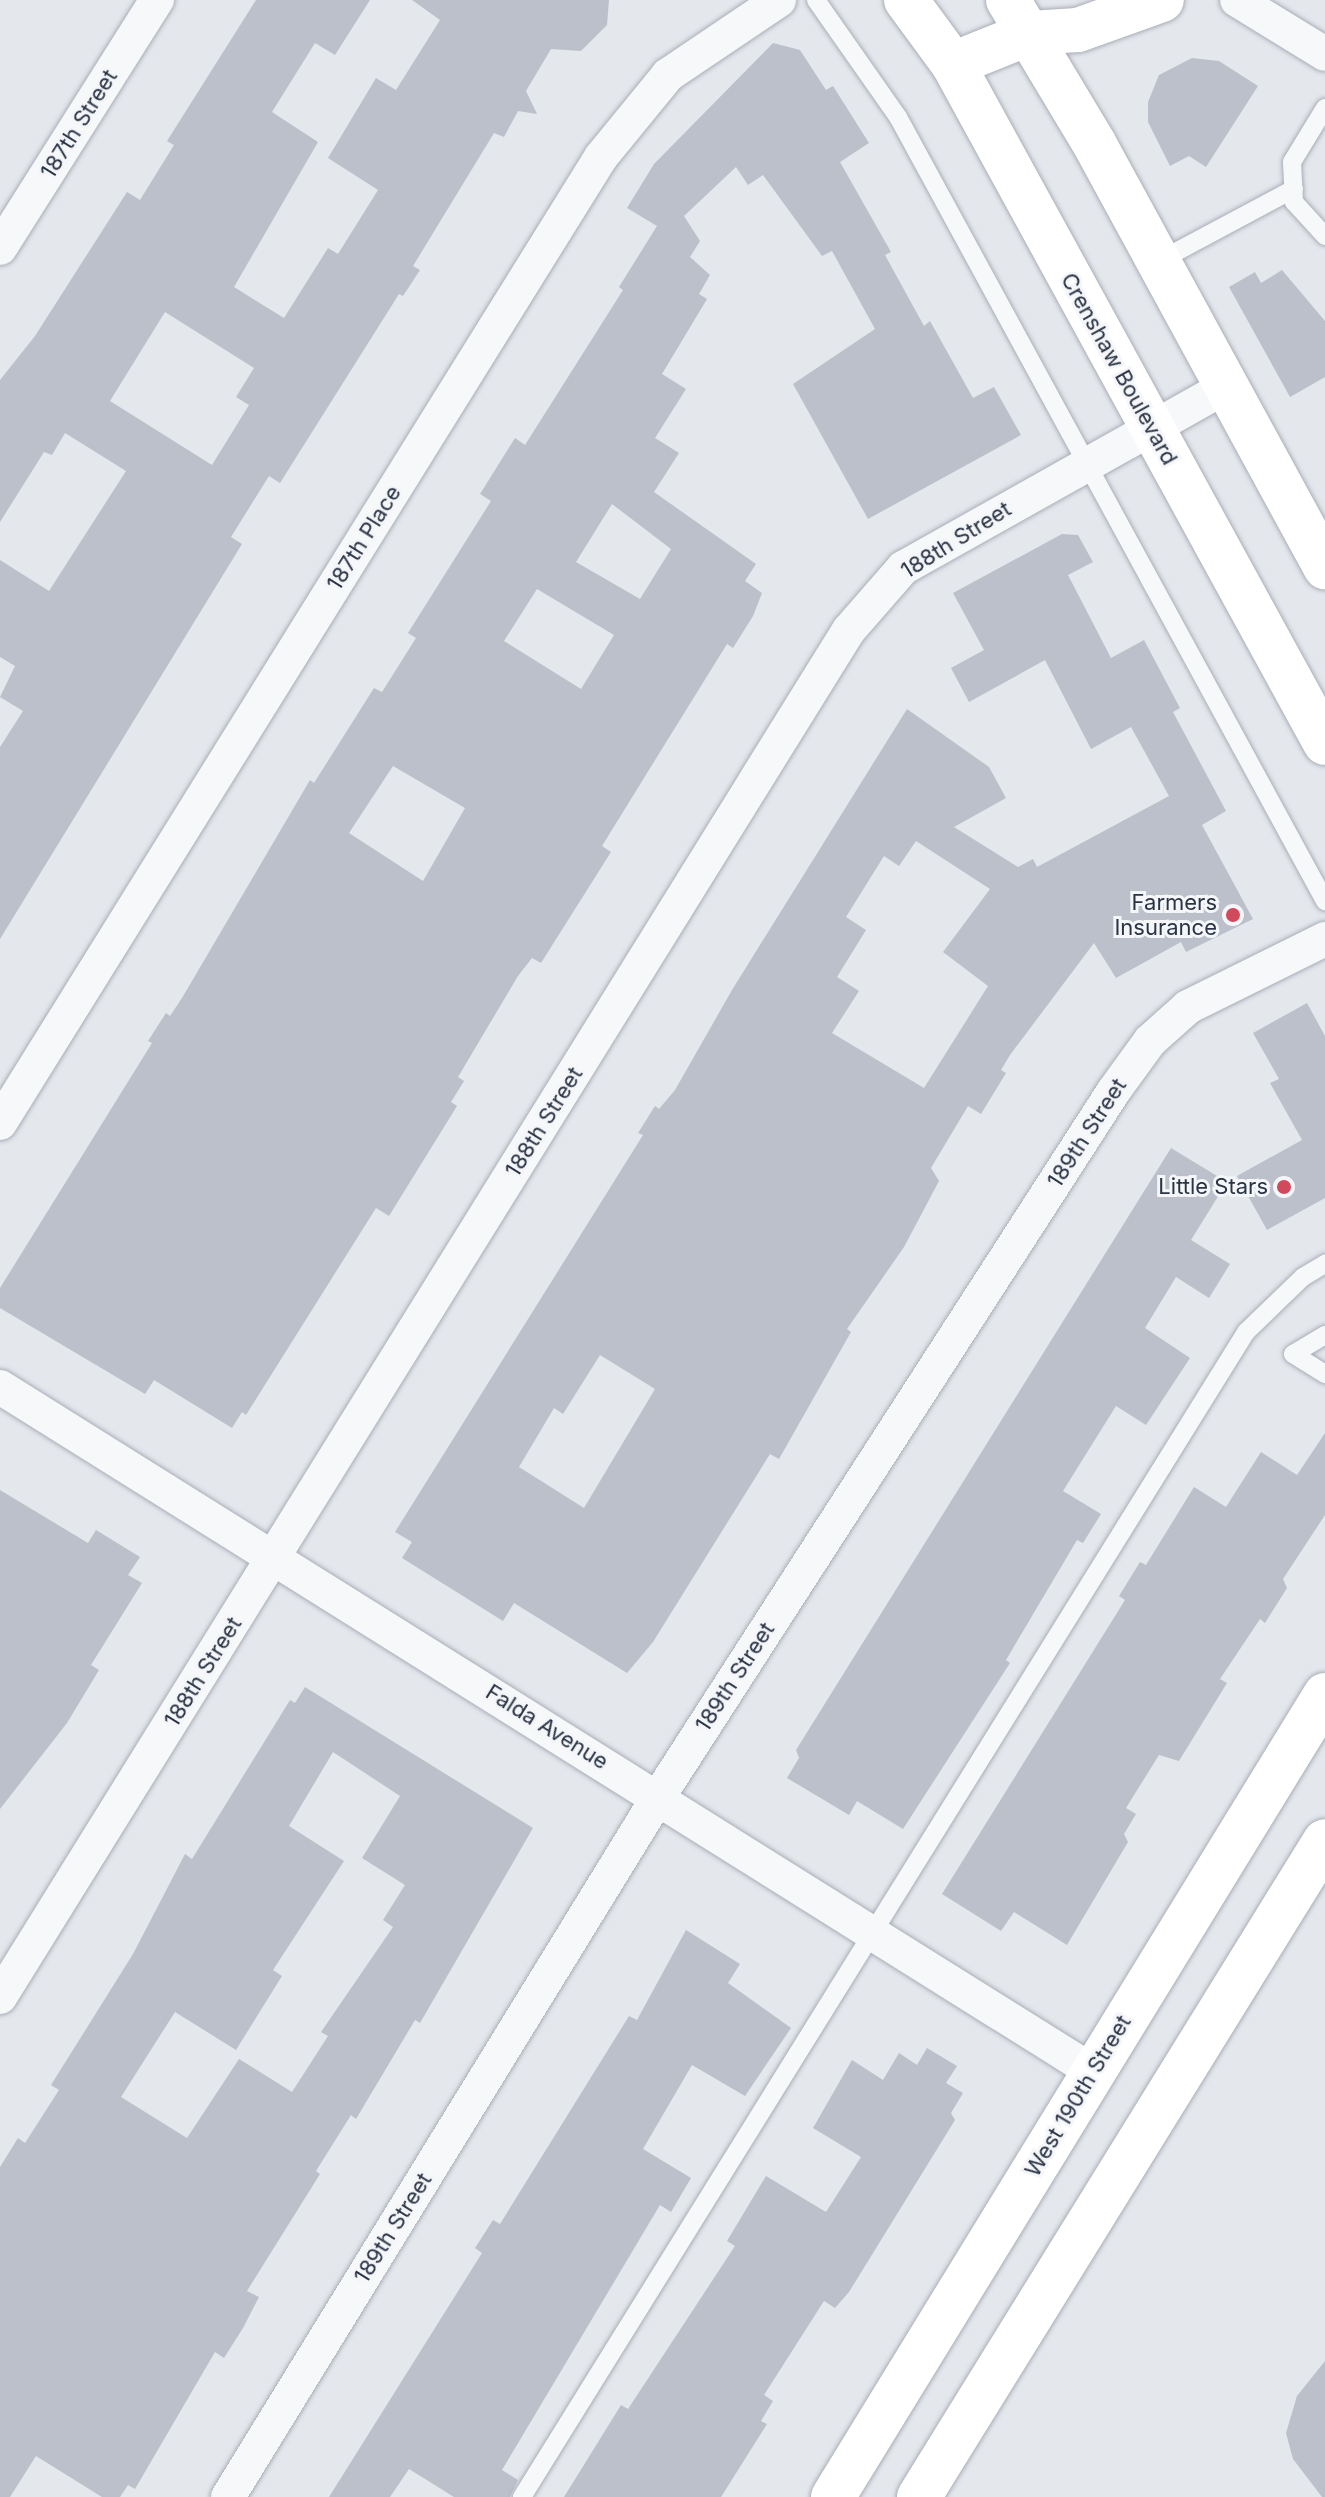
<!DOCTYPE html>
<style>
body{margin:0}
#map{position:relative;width:1325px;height:2497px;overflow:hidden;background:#e4e7ec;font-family:Inter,sans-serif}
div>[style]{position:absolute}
.building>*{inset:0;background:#bbc0ca}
.roads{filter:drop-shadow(0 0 2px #a9aeb7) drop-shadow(0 0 2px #a9aeb7)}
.lane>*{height:18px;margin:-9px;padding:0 9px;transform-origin:9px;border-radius:9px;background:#f7f8fa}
.street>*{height:34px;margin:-17px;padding:0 17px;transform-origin:17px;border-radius:17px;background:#f7f8fa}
.primary>*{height:44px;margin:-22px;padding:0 22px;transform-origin:22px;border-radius:22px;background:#fff}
.dots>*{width:22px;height:22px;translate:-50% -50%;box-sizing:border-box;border:4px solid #f4f6f9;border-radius:50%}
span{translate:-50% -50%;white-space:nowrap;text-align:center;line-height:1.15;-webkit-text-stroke:6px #f4f6f9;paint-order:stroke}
.street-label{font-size:22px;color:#2b3445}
.poi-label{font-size:22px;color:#2b3445}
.right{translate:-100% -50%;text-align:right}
</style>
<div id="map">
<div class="building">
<i style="clip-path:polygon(evenodd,256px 0,370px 0,335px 55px,315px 43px,272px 112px,318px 142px,234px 287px,284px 318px,328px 248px,338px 254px,378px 190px,328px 158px,376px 78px,396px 90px,440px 20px,412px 0,609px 0,607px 25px,581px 51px,551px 49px,526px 91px,537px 114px,518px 111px,504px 137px,494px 133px,413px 266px,420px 270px,403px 296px,399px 294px,280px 483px,269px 476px,231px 537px,242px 544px,0 939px,0 747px,23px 711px,0 697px,15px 666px,0 657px,0 560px,49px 591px,126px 471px,65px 433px,52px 455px,44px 452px,0 522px,0 380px,35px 336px,127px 192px,140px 200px,174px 145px,167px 141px,256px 0,165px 312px,254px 368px,236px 397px,249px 405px,212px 465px,110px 401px,165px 312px)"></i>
<i style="clip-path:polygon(evenodd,773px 43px,800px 50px,826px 90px,833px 86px,869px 143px,840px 162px,891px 252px,885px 255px,924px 326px,930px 321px,973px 398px,994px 387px,1021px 435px,868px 519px,793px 384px,875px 329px,832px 251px,822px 256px,763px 175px,748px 185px,736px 167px,684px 216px,700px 241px,690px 257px,710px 275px,699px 294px,707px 299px,662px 374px,686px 389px,655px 438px,679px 453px,654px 492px,756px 564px,745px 581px,762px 593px,753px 616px,733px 648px,727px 644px,652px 765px,602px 846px,611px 852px,541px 963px,532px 958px,518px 976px,458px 1077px,464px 1081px,451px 1102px,457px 1106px,389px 1216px,376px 1208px,246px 1415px,242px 1412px,232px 1428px,154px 1380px,145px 1394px,0 1308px,0 1288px,152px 1043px,148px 1041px,166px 1013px,170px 1016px,182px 998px,310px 780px,314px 783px,374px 688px,382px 692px,416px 638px,408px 633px,491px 501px,480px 494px,515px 438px,525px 445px,623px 290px,619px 287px,657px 226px,627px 208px,654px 164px,773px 43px,612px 504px,671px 549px,640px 599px,576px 562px,612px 504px,773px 43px,537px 589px,614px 635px,581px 689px,504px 641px,537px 589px,773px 43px,393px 766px,465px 808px,423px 881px,349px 833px,393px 766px)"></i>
<i style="clip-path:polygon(1192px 58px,1219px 61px,1258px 86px,1206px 167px,1189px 156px,1170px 166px,1148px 122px,1148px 102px,1159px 75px)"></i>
<i style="clip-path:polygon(1282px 270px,1325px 321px,1325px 377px,1290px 397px,1229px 287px,1255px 272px,1261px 283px)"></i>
<i style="clip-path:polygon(evenodd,1062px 534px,1078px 535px,1093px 562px,1068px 575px,1111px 658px,1144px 640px,1180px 708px,1173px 712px,1226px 811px,1202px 825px,1253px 919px,1186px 952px,1181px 942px,1116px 978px,1094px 943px,1010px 1055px,1001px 1070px,1006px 1073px,981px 1114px,968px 1106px,931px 1168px,939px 1181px,904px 1247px,847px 1329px,851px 1332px,779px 1459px,770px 1454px,653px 1642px,627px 1673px,514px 1603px,503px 1621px,402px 1558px,412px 1542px,395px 1532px,643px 1135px,638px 1133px,655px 1106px,659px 1109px,675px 1090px,732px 990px,907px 709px,989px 767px,1006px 798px,954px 827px,1018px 867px,1033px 859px,1037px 867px,1169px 796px,1131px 727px,1091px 749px,1045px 660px,969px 702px,951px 668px,984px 650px,953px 593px,1062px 534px,916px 841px,990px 889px,943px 952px,988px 986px,924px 1088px,832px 1033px,859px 991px,837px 977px,866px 930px,846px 917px,884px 856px,899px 866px,916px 841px,1062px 534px,600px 1355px,655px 1389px,584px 1508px,519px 1467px,554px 1408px,563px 1414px,600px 1355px)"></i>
<i style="clip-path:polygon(1307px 1003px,1325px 1036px,1325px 1198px,1267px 1230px,1237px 1176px,1302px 1140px,1270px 1083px,1279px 1079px,1253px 1033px)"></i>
<i style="clip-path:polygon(1171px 1148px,1227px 1182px,1191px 1240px,1230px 1264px,1209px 1298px,1176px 1277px,1145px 1328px,1190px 1358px,1146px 1425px,1116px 1406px,1063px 1491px,1101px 1514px,1083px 1543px,1077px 1540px,1006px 1660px,1010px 1663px,903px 1829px,857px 1801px,849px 1815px,787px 1778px,799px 1758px,796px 1750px)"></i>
<i style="clip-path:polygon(1325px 1433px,1325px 1515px,1283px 1579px,1287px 1588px,1265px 1623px,1260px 1619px,1220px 1679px,1227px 1683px,1179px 1761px,1159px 1755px,1126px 1808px,1136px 1814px,1124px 1834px,1128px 1842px,1067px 1945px,1014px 1912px,1001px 1931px,942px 1894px,1125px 1600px,1119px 1596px,1140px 1562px,1146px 1565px,1194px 1487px,1226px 1507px,1261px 1452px,1297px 1475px)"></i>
<i style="clip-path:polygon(0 1490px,88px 1543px,96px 1530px,140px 1557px,128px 1575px,142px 1583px,91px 1665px,99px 1670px,67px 1723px,0 1809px)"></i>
<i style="clip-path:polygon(evenodd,305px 1687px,533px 1828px,420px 2023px,415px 2020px,356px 2119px,351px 2115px,316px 2171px,320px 2174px,247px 2291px,259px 2297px,243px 2328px,224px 2358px,215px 2352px,135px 2489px,128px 2485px,120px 2497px,102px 2497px,36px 2456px,10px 2497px,0 2497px,0 2167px,18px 2138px,25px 2143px,59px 2090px,51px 2085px,133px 1954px,185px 1854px,192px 1859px,290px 1700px,295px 1703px,305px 1687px,333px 1752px,400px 1796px,362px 1858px,405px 1885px,383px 1920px,393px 1927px,321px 2032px,328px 2036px,292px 2092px,239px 2059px,187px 2138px,121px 2097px,175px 2012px,236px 2050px,282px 1976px,273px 1970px,344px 1861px,289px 1826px,333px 1752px)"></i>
<i style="clip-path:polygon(686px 1930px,740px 1964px,728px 1983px,791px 2028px,745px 2096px,692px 2065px,643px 2149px,691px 2178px,671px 2212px,660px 2205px,502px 2470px,518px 2480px,510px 2497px,454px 2497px,409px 2469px,390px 2497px,329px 2497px,482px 2253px,475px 2248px,493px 2220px,500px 2224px,629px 2016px,637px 2020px)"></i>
<i style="clip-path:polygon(927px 2048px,957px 2066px,946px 2083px,963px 2093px,951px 2113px,955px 2120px,849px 2292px,835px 2308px,824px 2301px,764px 2395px,773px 2401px,761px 2421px,767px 2424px,721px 2497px,564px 2497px,621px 2405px,628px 2409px,735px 2246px,727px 2241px,766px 2176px,826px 2212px,861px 2157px,813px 2128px,852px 2060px,883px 2080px,899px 2053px,917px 2065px)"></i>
<i style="clip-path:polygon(1325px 2361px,1325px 2497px,1322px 2497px,1293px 2459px,1286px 2433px,1297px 2396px)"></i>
</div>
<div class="roads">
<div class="lane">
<i style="left:816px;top:0;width:143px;rotate:55deg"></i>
<i style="left:898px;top:117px;width:893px;rotate:61.43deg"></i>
<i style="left:1325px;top:108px;width:63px;rotate:121.4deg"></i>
<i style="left:1292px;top:162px;width:40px;rotate:87.1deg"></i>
<i style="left:1294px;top:202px;width:46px;rotate:47.6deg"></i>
<i style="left:1159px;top:261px;width:153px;rotate:-28.1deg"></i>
<i style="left:1325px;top:1335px;width:37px;rotate:149deg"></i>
<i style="left:1293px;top:1354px;width:38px;rotate:32deg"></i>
<i style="left:522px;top:2497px;width:1372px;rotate:-58.14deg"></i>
<i style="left:1246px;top:1332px;width:79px;rotate:-44deg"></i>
<i style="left:1303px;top:1277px;width:26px;rotate:-31deg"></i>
</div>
<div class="street">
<i style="left:1237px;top:0;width:103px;rotate:31.5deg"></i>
<i style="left:0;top:248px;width:294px;rotate:-57.7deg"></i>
<i style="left:0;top:1123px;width:1138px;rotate:-58.11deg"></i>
<i style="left:601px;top:157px;width:106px;rotate:-50.7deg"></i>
<i style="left:668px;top:75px;width:134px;rotate:-34deg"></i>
<i style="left:0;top:1387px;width:1289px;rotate:32.06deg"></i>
<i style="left:0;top:1997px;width:1609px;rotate:-58.16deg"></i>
<i style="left:849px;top:630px;width:82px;rotate:-48.9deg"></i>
<i style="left:903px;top:568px;width:370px;rotate:-29.3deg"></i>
<i style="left:228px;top:2497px;width:823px;rotate:-58.42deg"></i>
<i style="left:659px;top:1796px;width:838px;rotate:-57.18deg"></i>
<i style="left:1113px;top:1092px;width:63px;rotate:-54deg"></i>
<i style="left:1150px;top:1041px;width:51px;rotate:-41.8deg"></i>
<i style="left:1188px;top:1007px;width:153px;rotate:-26.4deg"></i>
</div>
<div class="primary">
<i style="left:906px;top:0;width:79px;rotate:53.7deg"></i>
<i style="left:953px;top:64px;width:774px;rotate:61.28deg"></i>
<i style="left:1008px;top:0;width:169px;rotate:59deg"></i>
<i style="left:1095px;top:145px;width:481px;rotate:61.4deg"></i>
<i style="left:953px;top:64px;width:83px;rotate:-21.9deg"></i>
<i style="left:1030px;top:33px;width:48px;rotate:-3.6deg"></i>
<i style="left:1078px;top:30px;width:89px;rotate:-19.7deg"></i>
<i style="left:833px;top:2497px;width:941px;rotate:-58.47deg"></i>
<i style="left:919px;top:2497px;width:771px;rotate:-58.25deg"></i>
</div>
</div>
<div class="dots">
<i style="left:1233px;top:915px;background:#d1495b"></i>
<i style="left:1284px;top:1187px;background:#d1495b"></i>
</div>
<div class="street-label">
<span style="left:79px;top:124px;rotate:-58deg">187th Street</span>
<span style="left:1119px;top:369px;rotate:61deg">Crenshaw Boulevard</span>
<span style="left:364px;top:538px;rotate:-58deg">187th Place</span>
<span style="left:956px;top:540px;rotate:-32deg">188th Street</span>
<span style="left:544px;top:1122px;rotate:-58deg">188th Street</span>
<span style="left:1087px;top:1133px;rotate:-57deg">189th Street</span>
<span style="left:203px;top:1672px;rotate:-58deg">188th Street</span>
<span style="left:735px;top:1677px;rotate:-57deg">189th Street</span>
<span style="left:547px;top:1727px;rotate:32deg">Falda Avenue</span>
<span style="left:1078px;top:2096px;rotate:-59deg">West 190th Street</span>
<span style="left:393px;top:2228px;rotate:-58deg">189th Street</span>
</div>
<div class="poi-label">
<span class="right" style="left:1217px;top:915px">Farmers<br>Insurance</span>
<span class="right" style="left:1268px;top:1187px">Little Stars</span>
</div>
</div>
